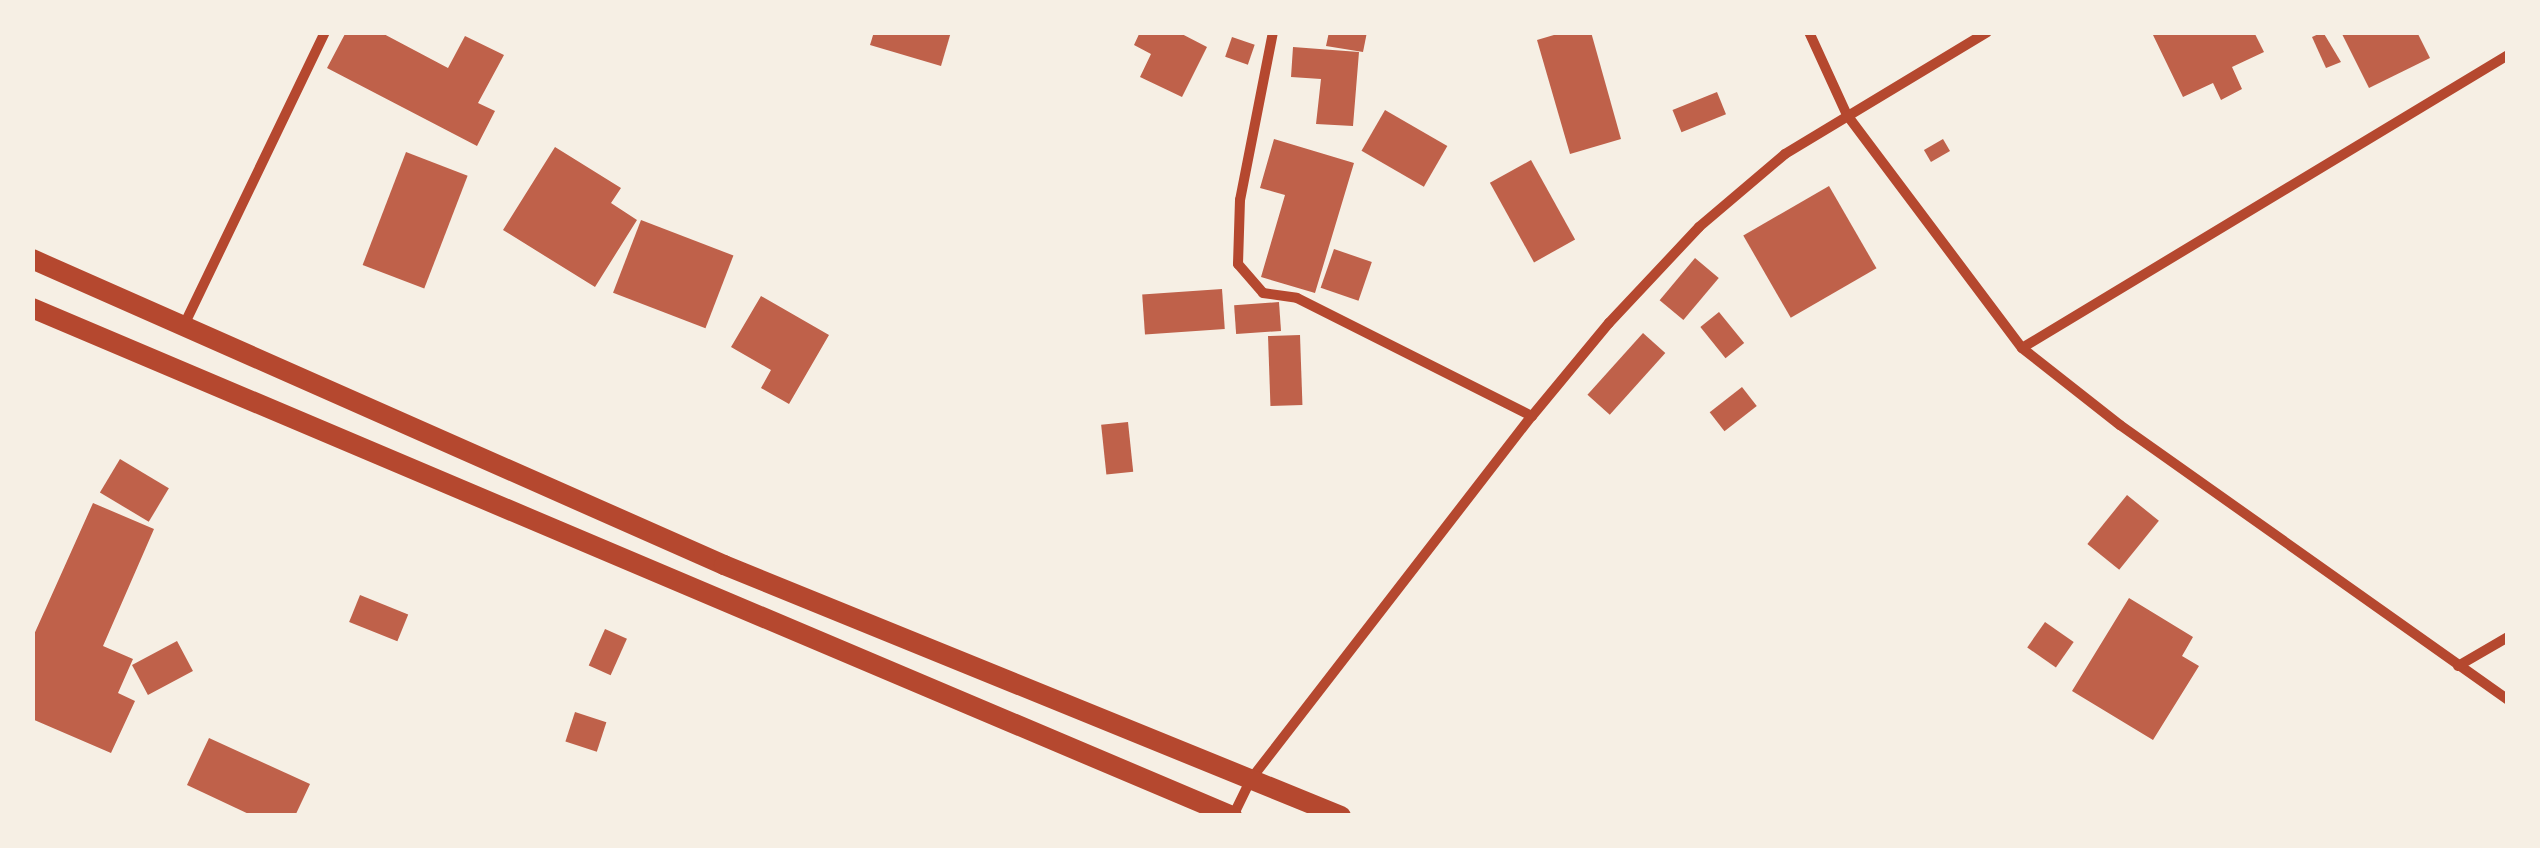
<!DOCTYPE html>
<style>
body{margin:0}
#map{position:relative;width:2540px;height:848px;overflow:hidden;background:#f6efe4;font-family:Helvetica,sans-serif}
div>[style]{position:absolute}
.building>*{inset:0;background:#bf614a;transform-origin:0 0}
.minor>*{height:10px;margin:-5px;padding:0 5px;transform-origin:5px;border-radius:5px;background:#b5482f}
.secondary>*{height:20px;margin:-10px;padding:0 10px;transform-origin:10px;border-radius:10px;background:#b5482f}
span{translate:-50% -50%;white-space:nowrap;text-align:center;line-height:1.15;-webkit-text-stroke:8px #f6efe4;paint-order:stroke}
.frame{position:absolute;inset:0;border:35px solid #f6efe4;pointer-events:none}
</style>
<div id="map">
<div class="building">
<i style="clip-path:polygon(346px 32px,380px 32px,448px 68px,465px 36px,504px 55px,478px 103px,495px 111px,477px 146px,327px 68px)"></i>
<i style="clip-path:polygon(874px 32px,951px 32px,941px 66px,870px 45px)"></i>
<i style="clip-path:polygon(1140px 32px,1178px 32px,1207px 47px,1182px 97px,1140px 77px,1151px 54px,1134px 45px)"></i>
<i style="clip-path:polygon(1329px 32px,1367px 32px,1363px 52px,1326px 46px)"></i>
<i style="clip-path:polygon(1564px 32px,1591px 32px,1621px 139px,1570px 154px,1537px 40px)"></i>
<i style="clip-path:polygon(2159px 32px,2254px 32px,2264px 52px,2232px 67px,2242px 89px,2221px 100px,2213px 83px,2183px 97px,2153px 35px)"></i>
<i style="clip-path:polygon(2323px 32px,2341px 62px,2326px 68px,2312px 37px)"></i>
<i style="clip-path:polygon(2341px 32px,2417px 32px,2430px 58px,2369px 88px)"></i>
<i style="left:1232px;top:37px;width:24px;height:21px;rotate:19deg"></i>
<i style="clip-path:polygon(1293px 47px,1359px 52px,1353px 126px,1316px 124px,1321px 79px,1291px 77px)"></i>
<i style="left:1717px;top:92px;width:24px;height:48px;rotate:68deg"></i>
<i style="left:1385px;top:110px;width:72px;height:47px;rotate:30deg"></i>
<i style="clip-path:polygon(1274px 139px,1354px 163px,1315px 293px,1261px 277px,1285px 195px,1260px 188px)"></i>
<i style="left:1943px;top:139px;width:14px;height:22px;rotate:60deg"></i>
<i style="clip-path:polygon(555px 147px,621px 188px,611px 203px,637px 220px,595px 287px,503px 230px)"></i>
<i style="left:406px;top:152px;width:66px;height:121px;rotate:21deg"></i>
<i style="left:1531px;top:160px;width:91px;height:47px;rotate:61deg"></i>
<i style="left:1829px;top:186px;width:95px;height:99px;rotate:60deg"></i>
<i style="left:641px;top:220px;width:99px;height:78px;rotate:21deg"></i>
<i style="left:1334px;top:249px;width:40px;height:41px;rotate:19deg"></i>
<i style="left:1695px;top:258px;width:31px;height:55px;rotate:40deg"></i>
<i style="left:1222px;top:289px;width:40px;height:80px;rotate:86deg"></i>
<i style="clip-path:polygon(761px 296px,829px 335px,789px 404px,761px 388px,771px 370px,731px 347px)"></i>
<i style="left:1279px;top:302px;width:29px;height:45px;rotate:86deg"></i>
<i style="left:1719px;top:312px;width:40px;height:24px;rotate:51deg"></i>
<i style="left:1643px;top:333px;width:30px;height:83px;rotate:42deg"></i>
<i style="left:1300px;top:335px;width:70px;height:32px;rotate:88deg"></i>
<i style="left:1742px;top:387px;width:24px;height:41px;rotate:52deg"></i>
<i style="left:1128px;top:422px;width:50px;height:27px;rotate:84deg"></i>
<i style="left:120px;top:459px;width:57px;height:39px;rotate:31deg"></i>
<i style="left:2127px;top:495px;width:41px;height:63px;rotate:39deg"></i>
<i style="clip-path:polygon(93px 503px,154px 529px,103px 646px,133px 659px,118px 693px,135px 701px,111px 753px,32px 719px,32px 639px)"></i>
<i style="left:360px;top:595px;width:52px;height:29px;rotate:22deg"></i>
<i style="clip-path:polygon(2129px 598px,2193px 637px,2182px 656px,2199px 666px,2153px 740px,2072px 691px)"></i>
<i style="left:2045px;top:622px;width:35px;height:31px;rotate:35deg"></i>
<i style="left:605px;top:629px;width:24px;height:40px;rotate:24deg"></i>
<i style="left:177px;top:641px;width:34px;height:51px;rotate:62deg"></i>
<i style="left:575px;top:712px;width:33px;height:31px;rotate:18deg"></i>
<i style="clip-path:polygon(209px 738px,310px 784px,295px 816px,253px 816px,187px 785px)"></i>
</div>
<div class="minor">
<i style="left:1273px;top:32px;width:171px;rotate:101.1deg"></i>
<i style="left:1240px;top:200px;width:64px;rotate:91.8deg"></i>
<i style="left:1238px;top:264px;width:38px;rotate:49deg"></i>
<i style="left:1263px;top:293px;width:34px;rotate:8deg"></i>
<i style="left:1297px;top:298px;width:263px;rotate:26.7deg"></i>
<i style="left:1809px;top:32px;width:91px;rotate:65.4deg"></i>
<i style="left:1847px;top:115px;width:291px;rotate:53.1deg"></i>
<i style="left:2022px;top:348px;width:125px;rotate:38.2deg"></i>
<i style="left:2120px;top:425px;width:476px;rotate:35.3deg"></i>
<i style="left:185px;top:323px;width:323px;rotate:-64.3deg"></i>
<i style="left:2022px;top:348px;width:567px;rotate:-31.08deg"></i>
<i style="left:2458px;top:666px;width:58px;rotate:-30.1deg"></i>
<i style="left:1233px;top:816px;width:41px;rotate:-64.1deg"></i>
<i style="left:1251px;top:779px;width:459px;rotate:-52.3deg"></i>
<i style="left:1532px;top:416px;width:121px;rotate:-50.4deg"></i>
<i style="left:1609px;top:323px;width:132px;rotate:-46.8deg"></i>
<i style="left:1699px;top:227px;width:113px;rotate:-40.3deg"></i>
<i style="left:1785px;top:154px;width:236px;rotate:-31.1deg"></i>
</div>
<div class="secondary">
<i style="left:32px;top:259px;width:757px;rotate:23.85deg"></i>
<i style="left:724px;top:565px;width:666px;rotate:22.14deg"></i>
<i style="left:32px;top:308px;width:1303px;rotate:22.94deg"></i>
</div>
<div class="frame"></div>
</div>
